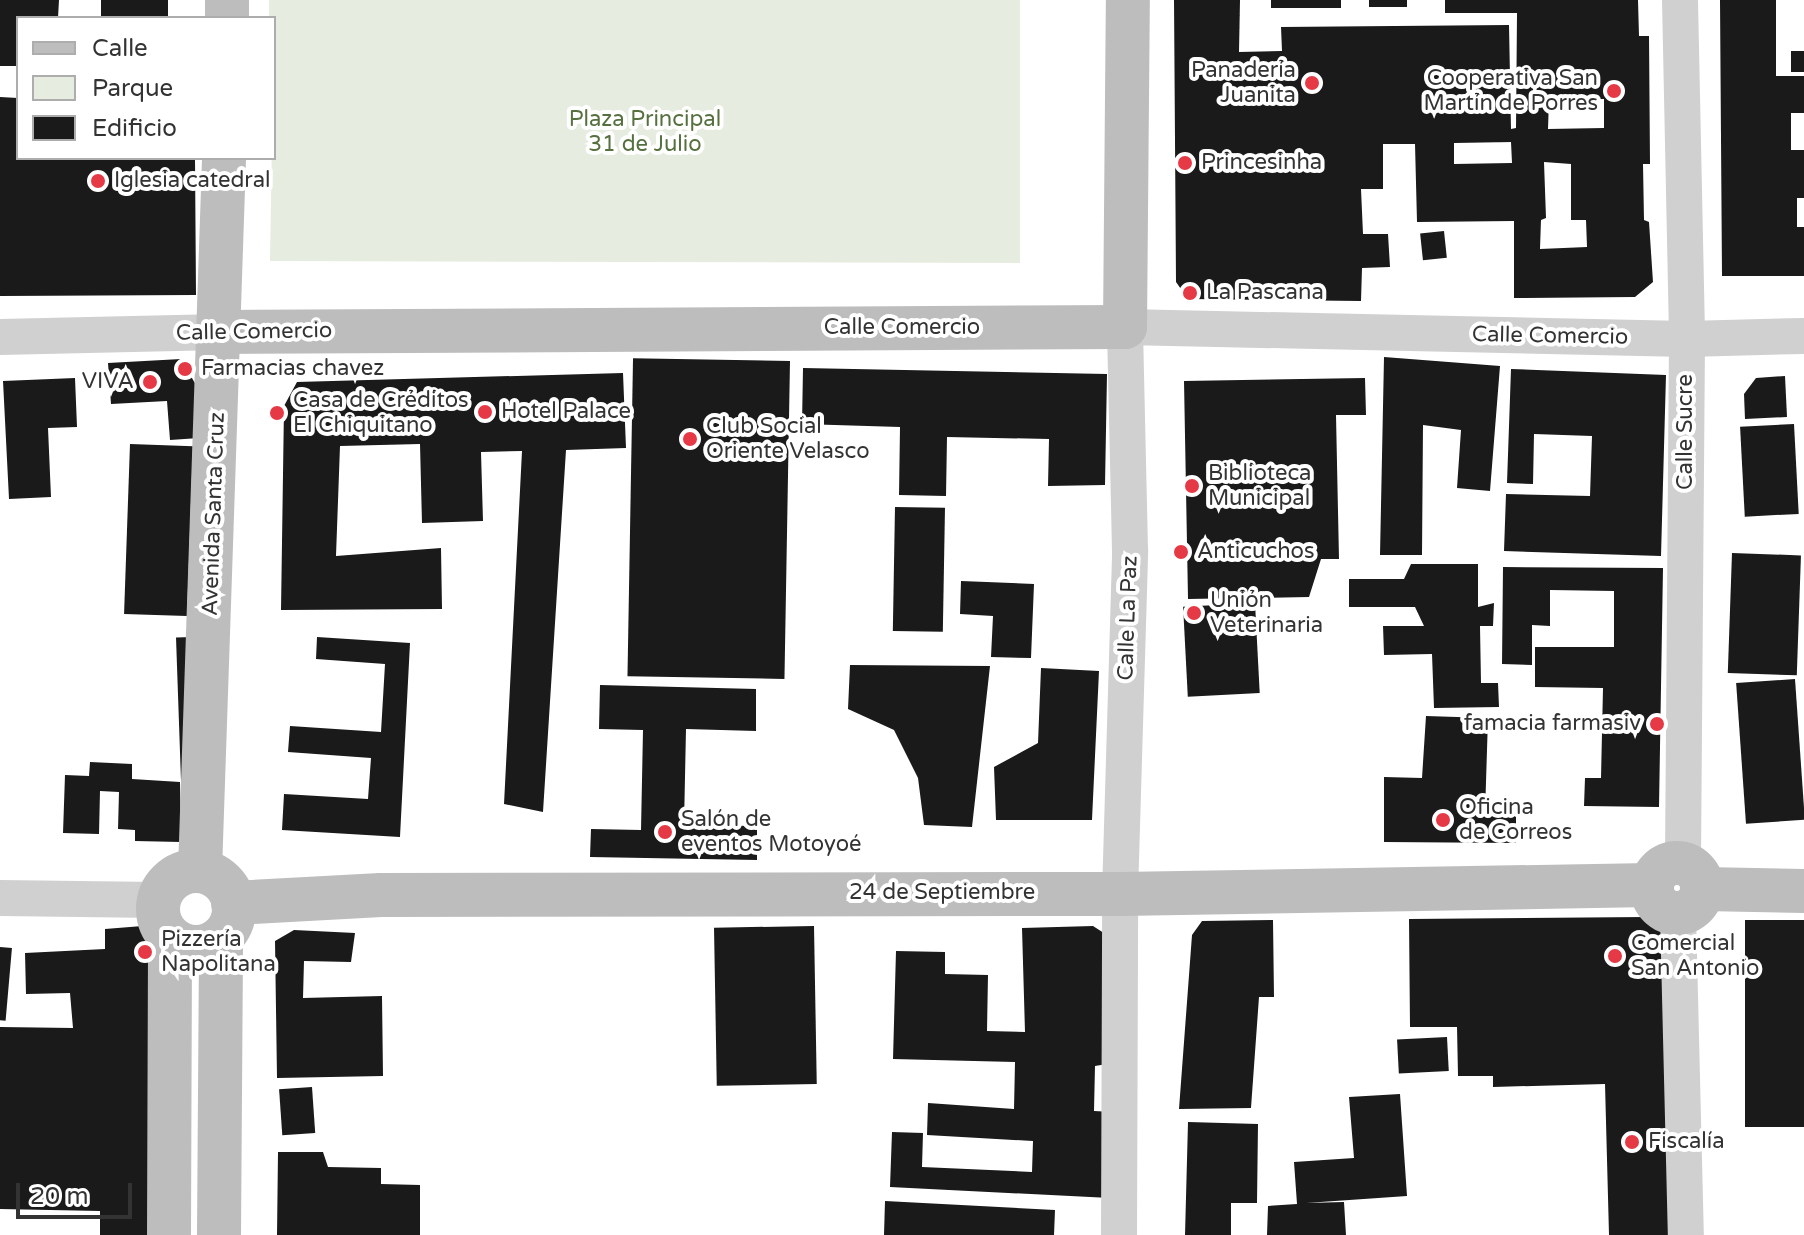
<!DOCTYPE html>
<meta charset="utf-8">
<style>
body{margin:0}
#map{position:relative;width:1804px;height:1235px;overflow:hidden;background:#fff;font-family:"Varela Round",sans-serif}
div>[style]{position:absolute}
.green>*{inset:0;background:#e6ecdf}
.building>*{inset:0;background:#1a1a1a;transform-origin:0 0}
.street>*{height:36px;margin:-18px;padding:0 18px;transform-origin:18px;border-radius:18px;background:#d0d0d0}
.secondary>*{height:44px;margin:-22px;padding:0 22px;transform-origin:22px;border-radius:22px;background:#bdbdbd}
.secondary>.ring{margin:-22px;padding:0;box-sizing:content-box;background:none;border:44px solid #bdbdbd;border-radius:50%}
.dots>*{width:22px;height:22px;translate:-50% -50%;box-sizing:border-box;border:4px solid #fff;border-radius:50%}
span{translate:-50% -50%;white-space:nowrap;text-align:center;line-height:1.15;-webkit-text-stroke:8px #fff;paint-order:stroke}
.poi-label{font-size:22px;color:#333}
.right{translate:-100% -50%;text-align:right}
.left{translate:0 -50%;text-align:left}
.park-label{font-size:22px;color:#56703f}
.street-label{font-size:22px;color:#333}
.legend{position:absolute;left:16px;top:16px;width:260px;height:144px;box-sizing:border-box;background:#fff;border:2px solid #adadad;margin:0;padding:10px 14px;list-style:none;font-size:24px;color:#333}
.legend li{display:flex;align-items:center;gap:16px;height:40px}
.legend b{width:40px;border:2px solid #adadad}
.scale{position:absolute;left:16px;top:1183px;width:116px;height:36px;box-sizing:border-box;border:4px solid #333;border-top:0;padding-left:10px;font-size:24px;line-height:28px;white-space:nowrap;color:#333;-webkit-text-stroke:6px #fff;paint-order:stroke}
</style>
<div id="map">
<div class="green">
<i style="clip-path:polygon(269px 0,1020px 0,1020px 263px,270px 261px,274px 18px,269px 18px)"></i>
</div>
<div class="building">
<i style="clip-path:polygon(0 0,59px 0,58px 18px,18px 18px,18px 66px,0 66px)"></i>
<i style="left:101px;top:0;width:67px;height:18px"></i>
<i style="clip-path:polygon(evenodd,1174px 0,1240px 0,1239px 52px,1282px 51px,1281px 27px,1509px 25px,1511px 129px,1516px 128px,1517px 13px,1445px 13px,1445px 0,1638px 0,1639px 36px,1649px 36px,1650px 164px,1643px 164px,1644px 220px,1649px 222px,1653px 282px,1635px 297px,1514px 298px,1514px 221px,1417px 222px,1415px 144px,1383px 144px,1383px 189px,1361px 189px,1363px 234px,1388px 234px,1390px 267px,1362px 268px,1361px 301px,1188px 299px,1176px 282px,1174px 0,1604px 99px,1604px 128px,1548px 129px,1549px 100px,1604px 99px,1174px 0,1511px 142px,1512px 163px,1454px 164px,1454px 143px,1511px 142px,1174px 0,1544px 162px,1571px 164px,1571px 220px,1586px 220px,1587px 247px,1540px 249px,1541px 220px,1546px 218px,1544px 162px)"></i>
<i style="left:1271px;top:0;width:70px;height:8px"></i>
<i style="left:1369px;top:0;width:38px;height:7px"></i>
<i style="clip-path:polygon(1720px 0,1776px 0,1776px 76px,1804px 76px,1804px 113px,1791px 113px,1791px 150px,1804px 150px,1804px 198px,1797px 198px,1797px 227px,1804px 227px,1804px 276px,1722px 276px)"></i>
<i style="left:1791px;top:51px;width:13px;height:21px"></i>
<i style="clip-path:polygon(0 97px,18px 98px,18px 158px,195px 158px,196px 295px,0 296px)"></i>
<i style="left:1444px;top:231px;width:27px;height:24px;rotate:84deg"></i>
<i style="clip-path:polygon(1384px 357px,1500px 366px,1490px 491px,1457px 488px,1461px 430px,1423px 425px,1422px 555px,1380px 555px)"></i>
<i style="clip-path:polygon(181px 359px,196px 385px,199px 438px,170px 440px,167px 401px,111px 404px,108px 363px)"></i>
<i style="left:790px;top:361px;width:318px;height:157px;rotate:91deg"></i>
<i style="clip-path:polygon(803px 368px,1107px 374px,1105px 485px,1048px 486px,1049px 439px,947px 437px,946px 496px,899px 495px,900px 427px,802px 424px)"></i>
<i style="clip-path:polygon(1511px 369px,1666px 375px,1661px 556px,1504px 551px,1506px 494px,1590px 496px,1592px 436px,1534px 434px,1533px 484px,1507px 483px)"></i>
<i style="clip-path:polygon(623px 373px,626px 448px,566px 450px,543px 812px,504px 804px,522px 451px,481px 452px,483px 521px,422px 523px,420px 444px,340px 446px,336px 556px,441px 548px,442px 609px,281px 610px,284px 406px,297px 382px)"></i>
<i style="clip-path:polygon(1785px 376px,1787px 417px,1745px 419px,1744px 394px,1756px 378px)"></i>
<i style="clip-path:polygon(75px 378px,77px 427px,48px 428px,51px 497px,9px 499px,3px 381px)"></i>
<i style="clip-path:polygon(1365px 378px,1366px 415px,1336px 415px,1339px 559px,1321px 559px,1309px 597px,1188px 599px,1184px 381px)"></i>
<i style="left:1794px;top:424px;width:90px;height:54px;rotate:87deg"></i>
<i style="left:130px;top:444px;width:63px;height:170px;rotate:2deg"></i>
<i style="left:895px;top:507px;width:50px;height:124px;rotate:1deg"></i>
<i style="left:1732px;top:553px;width:69px;height:120px;rotate:2deg"></i>
<i style="clip-path:polygon(1411px 564px,1478px 564px,1478px 607px,1494px 603px,1493px 626px,1480px 626px,1481px 683px,1498px 683px,1499px 707px,1434px 708px,1432px 654px,1384px 655px,1383px 626px,1424px 626px,1415px 607px,1349px 607px,1349px 579px,1404px 579px)"></i>
<i style="clip-path:polygon(1503px 567px,1663px 568px,1659px 807px,1584px 806px,1585px 778px,1601px 778px,1603px 688px,1535px 687px,1535px 647px,1614px 647px,1614px 591px,1550px 590px,1550px 626px,1532px 625px,1532px 665px,1502px 664px)"></i>
<i style="clip-path:polygon(961px 581px,1034px 584px,1031px 658px,991px 657px,993px 616px,960px 614px)"></i>
<i style="left:1255px;top:603px;width:90px;height:72px;rotate:87deg"></i>
<i style="left:193px;top:637px;width:145px;height:17px;rotate:88deg"></i>
<i style="clip-path:polygon(317px 637px,410px 643px,400px 837px,282px 830px,284px 794px,368px 799px,371px 758px,288px 752px,290px 726px,381px 732px,385px 664px,316px 659px)"></i>
<i style="clip-path:polygon(850px 665px,990px 666px,972px 827px,924px 825px,918px 778px,894px 730px,848px 709px)"></i>
<i style="clip-path:polygon(1041px 668px,1099px 671px,1092px 820px,996px 820px,994px 767px,1038px 743px)"></i>
<i style="left:1795px;top:679px;width:141px;height:59px;rotate:86deg"></i>
<i style="clip-path:polygon(600px 685px,756px 689px,756px 731px,686px 729px,684px 825px,757px 826px,757px 860px,590px 857px,591px 829px,641px 830px,643px 730px,599px 729px)"></i>
<i style="clip-path:polygon(1426px 716px,1488px 718px,1485px 814px,1516px 815px,1516px 843px,1384px 842px,1384px 777px,1422px 778px)"></i>
<i style="clip-path:polygon(90px 762px,132px 764px,132px 779px,180px 782px,181px 842px,135px 841px,135px 830px,118px 829px,119px 792px,100px 791px,99px 834px,63px 833px,65px 775px,89px 776px)"></i>
<i style="clip-path:polygon(1646px 917px,1671px 936px,1676px 1235px,1609px 1235px,1605px 1084px,1493px 1087px,1493px 1076px,1458px 1076px,1457px 1027px,1410px 1027px,1409px 919px)"></i>
<i style="clip-path:polygon(1273px 920px,1274px 997px,1259px 997px,1251px 1108px,1179px 1109px,1192px 935px,1202px 921px)"></i>
<i style="left:1804px;top:920px;width:207px;height:59px;rotate:90deg"></i>
<i style="clip-path:polygon(155px 925px,164px 1235px,100px 1235px,100px 1211px,0 1209px,0 1027px,73px 1028px,70px 993px,26px 994px,25px 953px,105px 949px,105px 929px)"></i>
<i style="left:814px;top:926px;width:158px;height:100px;rotate:89deg"></i>
<i style="clip-path:polygon(1093px 926px,1110px 937px,1107px 1064px,1095px 1066px,1094px 1111px,1113px 1112px,1110px 1198px,890px 1187px,892px 1132px,923px 1133px,922px 1167px,1032px 1172px,1033px 1141px,927px 1135px,928px 1103px,1014px 1109px,1015px 1062px,893px 1059px,896px 951px,945px 952px,945px 974px,988px 975px,987px 1031px,1025px 1032px,1022px 928px)"></i>
<i style="clip-path:polygon(294px 930px,355px 933px,351px 962px,304px 961px,303px 998px,382px 996px,383px 1076px,277px 1078px,275px 941px)"></i>
<i style="left:0;top:947px;width:12px;height:73px;rotate:5deg"></i>
<i style="left:1447px;top:1037px;width:34px;height:50px;rotate:87deg"></i>
<i style="left:312px;top:1087px;width:46px;height:33px;rotate:86deg"></i>
<i style="clip-path:polygon(1400px 1094px,1407px 1196px,1306px 1203px,1344px 1202px,1346px 1235px,1267px 1235px,1268px 1206px,1297px 1204px,1294px 1162px,1354px 1158px,1349px 1097px)"></i>
<i style="clip-path:polygon(1188px 1122px,1258px 1124px,1257px 1203px,1231px 1203px,1231px 1235px,1185px 1235px)"></i>
<i style="clip-path:polygon(278px 1152px,323px 1152px,328px 1167px,381px 1168px,381px 1184px,420px 1185px,420px 1235px,277px 1235px)"></i>
<i style="clip-path:polygon(885px 1201px,1055px 1210px,1054px 1235px,884px 1235px)"></i>
</div>
<div class="street">
<i style="left:1680px;top:0;width:339px;rotate:88.8deg"></i>
<i style="left:1687px;top:339px;width:524px;rotate:90.44deg"></i>
<i style="left:0;top:337px;width:221px;rotate:-1.3deg"></i>
<i style="left:0;top:898px;width:158px;rotate:0.7deg"></i>
<i style="left:1678px;top:914px;width:321px;rotate:88.6deg"></i>
<i style="left:1119px;top:1235px;width:341px;rotate:-89.8deg"></i>
<i style="left:1120px;top:894px;width:344px;rotate:-88.3deg"></i>
<i style="left:1130px;top:550px;width:223px;rotate:-91.3deg"></i>
<i style="left:1125px;top:327px;width:562px;rotate:1.22deg"></i>
<i style="left:1687px;top:339px;width:117px;rotate:-1.5deg"></i>
</div>
<div class="secondary">
<i style="left:227px;top:18px;width:18px;rotate:-90deg"></i>
<i style="left:221px;top:332px;width:904px;rotate:-0.32deg"></i>
<i style="left:1125px;top:327px;width:327px;rotate:-89.5deg"></i>
<i class="ring" style="left:1652px;top:863px;width:6px;height:6px"></i>
<i class="ring" style="left:158px;top:871px;width:32px;height:32px"></i>
<i style="left:200px;top:871px;width:713px;rotate:-88.07deg"></i>
<i style="left:1703px;top:889px;width:101px;rotate:1.1deg"></i>
<i style="left:233px;top:903px;width:148px;rotate:-3.1deg"></i>
<i style="left:381px;top:895px;width:739px;rotate:-0.08deg"></i>
<i style="left:1120px;top:894px;width:531px;rotate:-0.97deg"></i>
<i style="left:169px;top:1235px;width:297px;rotate:-89.8deg"></i>
<i style="left:219px;top:1235px;width:297px;rotate:-89.6deg"></i>
</div>
<div class="dots">
<i style="left:1312px;top:83px;background:#e63946"></i>
<i style="left:1614px;top:91px;background:#e63946"></i>
<i style="left:1185px;top:163px;background:#e63946"></i>
<i style="left:98px;top:181px;background:#e63946"></i>
<i style="left:1190px;top:293px;background:#e63946"></i>
<i style="left:185px;top:369px;background:#e63946"></i>
<i style="left:150px;top:382px;background:#e63946"></i>
<i style="left:485px;top:412px;background:#e63946"></i>
<i style="left:277px;top:413px;background:#e63946"></i>
<i style="left:690px;top:439px;background:#e63946"></i>
<i style="left:1192px;top:486px;background:#e63946"></i>
<i style="left:1181px;top:552px;background:#e63946"></i>
<i style="left:1194px;top:613px;background:#e63946"></i>
<i style="left:1657px;top:724px;background:#e63946"></i>
<i style="left:1443px;top:820px;background:#e63946"></i>
<i style="left:665px;top:832px;background:#e63946"></i>
<i style="left:145px;top:952px;background:#e63946"></i>
<i style="left:1615px;top:956px;background:#e63946"></i>
<i style="left:1632px;top:1142px;background:#e63946"></i>
</div>
<div class="poi-label">
<span class="right" style="left:1296px;top:83px">Panadería<br>Juanita</span>
<span class="right" style="left:1598px;top:91px">Cooperativa San<br>Martín de Porres</span>
<span class="left" style="left:1201px;top:163px">Princesinha</span>
<span class="left" style="left:114px;top:181px">Iglesia catedral</span>
<span class="left" style="left:1206px;top:293px">La Pascana</span>
<span class="left" style="left:201px;top:369px">Farmacias chavez</span>
<span class="right" style="left:134px;top:382px">VIVA</span>
<span class="left" style="left:293px;top:413px">Casa de Créditos<br>El Chiquitano</span>
<span class="left" style="left:501px;top:412px">Hotel Palace</span>
<span class="left" style="left:706px;top:439px">Club Social<br>Oriente Velasco</span>
<span class="left" style="left:1208px;top:486px">Biblioteca<br>Municipal</span>
<span class="left" style="left:1197px;top:552px">Anticuchos</span>
<span class="left" style="left:1210px;top:613px">Unión<br>Veterinaria</span>
<span class="right" style="left:1641px;top:724px">famacia farmasiv</span>
<span class="left" style="left:1459px;top:820px">Oficina<br>de Correos</span>
<span class="left" style="left:681px;top:832px">Salón de<br>eventos Motoyoé</span>
<span class="left" style="left:161px;top:952px">Pizzería<br>Napolitana</span>
<span class="left" style="left:1631px;top:956px">Comercial<br>San Antonio</span>
<span class="left" style="left:1648px;top:1142px">Fiscalía</span>
</div>
<div class="park-label">
<span style="left:645px;top:132px">Plaza Principal<br>31 de Julio</span>
</div>
<div class="street-label">
<span style="left:902px;top:328px">Calle Comercio</span>
<span style="left:254px;top:332px;rotate:-1deg">Calle Comercio</span>
<span style="left:1550px;top:336px;rotate:1deg">Calle Comercio</span>
<span style="left:1686px;top:432px;rotate:-90deg">Calle Sucre</span>
<span style="left:214px;top:514px;rotate:-88deg">Avenida Santa Cruz</span>
<span style="left:1128px;top:618px;rotate:-88deg">Calle La Paz</span>
<span style="left:942px;top:893px">24 de Septiembre</span>
</div>
<ul class="legend">
<li><b style="height:10px;background:#bdbdbd"></b>Calle</li>
<li><b style="height:22px;background:#e6ecdf"></b>Parque</li>
<li><b style="height:22px;background:#1a1a1a"></b>Edificio</li>
</ul>
<div class="scale">20 m</div>
</div>
